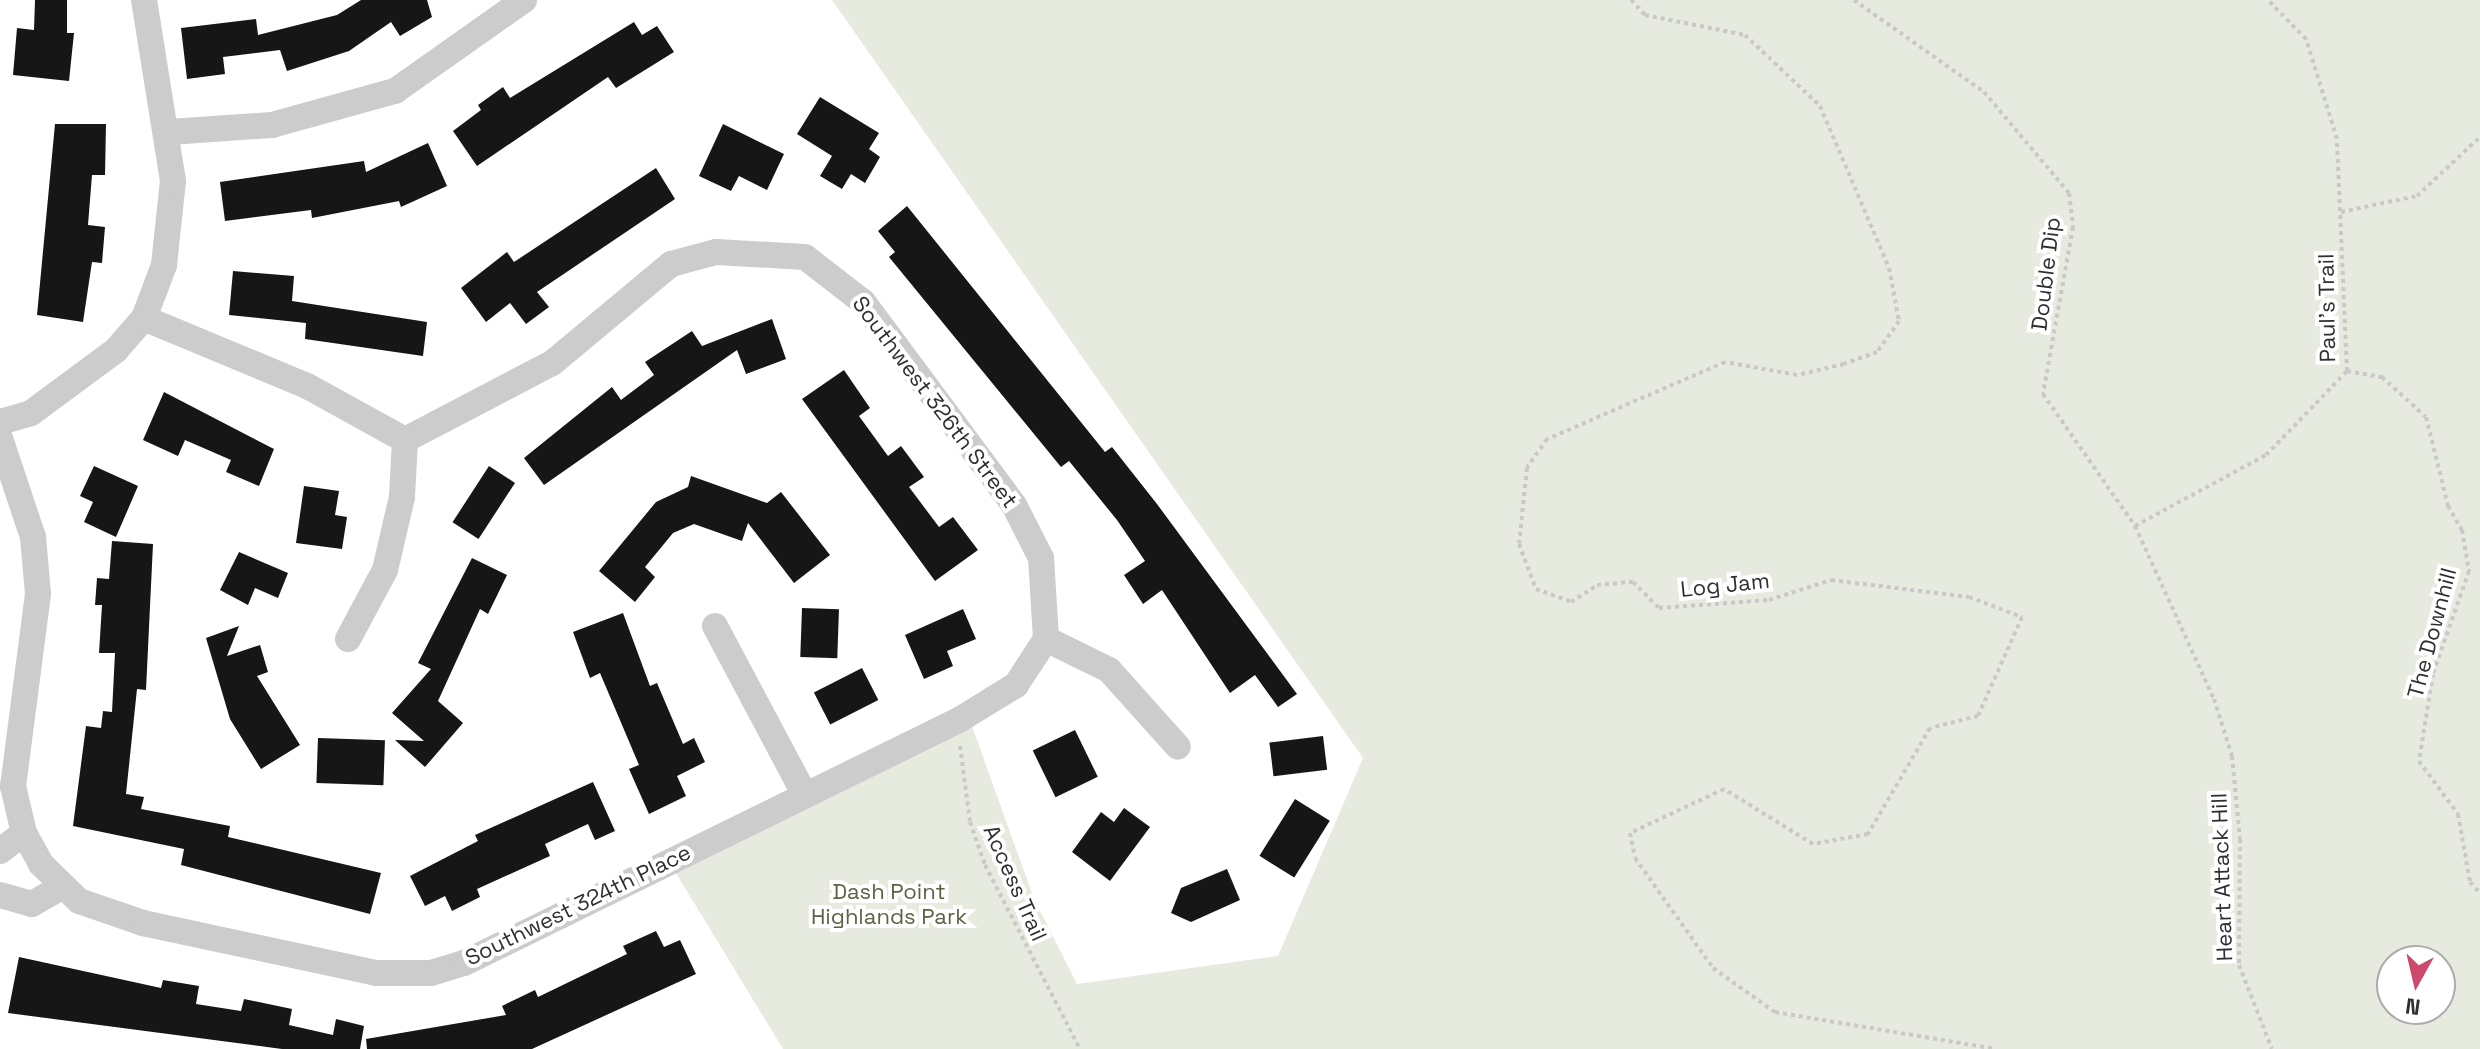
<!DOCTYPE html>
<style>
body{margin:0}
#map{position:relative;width:2480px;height:1049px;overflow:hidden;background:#fff;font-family:"Space Grotesk",sans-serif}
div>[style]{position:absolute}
.green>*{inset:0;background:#e7eade}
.building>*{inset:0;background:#161616;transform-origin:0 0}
.path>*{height:4px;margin-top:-2px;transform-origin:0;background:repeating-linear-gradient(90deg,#c9c9c9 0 4px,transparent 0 8px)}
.minor>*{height:26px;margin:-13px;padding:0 13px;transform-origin:13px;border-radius:13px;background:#ccc}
span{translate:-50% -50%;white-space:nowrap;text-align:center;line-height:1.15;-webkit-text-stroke:8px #fff;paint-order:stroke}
.street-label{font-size:22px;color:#2f2f2f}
.park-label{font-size:22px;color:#596542}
.north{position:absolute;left:2376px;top:945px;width:80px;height:80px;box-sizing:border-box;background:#fff;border:2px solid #acacac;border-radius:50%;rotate:188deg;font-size:22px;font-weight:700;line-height:32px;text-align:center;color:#2f2f2f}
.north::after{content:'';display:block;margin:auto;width:28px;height:36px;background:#cf476d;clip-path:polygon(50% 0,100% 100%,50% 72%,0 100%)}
</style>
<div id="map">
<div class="green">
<i style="clip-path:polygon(evenodd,832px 0,2480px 0,2480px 1049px,783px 1049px,668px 860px,968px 715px,1034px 899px,1077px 984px,1278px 956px,1363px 758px,832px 0,2392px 961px,2440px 961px,2440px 1009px,2392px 1009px,2392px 961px)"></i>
</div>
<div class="building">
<i style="clip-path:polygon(35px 0,67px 0,67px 33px,74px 33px,69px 81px,13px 75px,17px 28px,34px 30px)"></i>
<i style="clip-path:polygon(361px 0,427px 0,432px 17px,400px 36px,391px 22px,349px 51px,287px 71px,280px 50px,223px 57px,225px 74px,187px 79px,181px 28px,256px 19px,258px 35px,337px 15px)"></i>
<i style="clip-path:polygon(634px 22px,642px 35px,657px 26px,674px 52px,616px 88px,608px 77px,477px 166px,453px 131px,481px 110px,478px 105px,503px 87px,510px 98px)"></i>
<i style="clip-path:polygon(820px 97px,879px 133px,869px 149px,880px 157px,865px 183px,851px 174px,842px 189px,820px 176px,832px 156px,797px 134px)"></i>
<i style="clip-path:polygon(55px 124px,106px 124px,105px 175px,92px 175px,88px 225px,105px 227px,102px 263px,92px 262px,83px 322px,37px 315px)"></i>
<i style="clip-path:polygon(723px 124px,784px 154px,767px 190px,739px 176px,731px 191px,699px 176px)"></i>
<i style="clip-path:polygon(428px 143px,447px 186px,401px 207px,399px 201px,312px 218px,311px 210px,225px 221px,220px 182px,364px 161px,366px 172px)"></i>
<i style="clip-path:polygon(656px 168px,675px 199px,537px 292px,549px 307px,526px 324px,510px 303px,486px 322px,461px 288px,507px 252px,514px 262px)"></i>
<i style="clip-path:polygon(907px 206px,1105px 452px,1112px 447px,1157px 504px,1297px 694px,1278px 707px,1255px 675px,1230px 693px,1162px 590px,1143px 604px,1124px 575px,1145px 561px,1117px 520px,1069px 461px,1061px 467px,889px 257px,895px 252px,878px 231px)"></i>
<i style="clip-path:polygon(233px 271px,294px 276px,292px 301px,427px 322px,423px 356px,305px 339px,306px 323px,229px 315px)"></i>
<i style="clip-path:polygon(772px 319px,786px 359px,746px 374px,737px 350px,544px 485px,524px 458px,612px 387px,621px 400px,654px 375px,645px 362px,692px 331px,702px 346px)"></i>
<i style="clip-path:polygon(844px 370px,870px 408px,859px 416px,888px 456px,901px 446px,924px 477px,909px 487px,939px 527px,953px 517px,978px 550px,935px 581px,802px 399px)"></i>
<i style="clip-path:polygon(164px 392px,274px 449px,259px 486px,226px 472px,231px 460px,185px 440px,178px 456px,143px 440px)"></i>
<i style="clip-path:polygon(94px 466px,138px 486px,116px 537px,84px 522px,93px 502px,80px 496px)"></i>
<i style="left:489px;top:466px;width:31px;height:67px;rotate:33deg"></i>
<i style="clip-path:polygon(691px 476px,767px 503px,781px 492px,830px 555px,794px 583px,748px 523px,742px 541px,694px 524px,673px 533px,645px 567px,655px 577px,635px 602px,599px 571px,656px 502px,688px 487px)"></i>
<i style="clip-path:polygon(304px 486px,339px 491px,335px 515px,347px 517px,342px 549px,296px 543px)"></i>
<i style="clip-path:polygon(112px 541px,153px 544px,146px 690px,137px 689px,126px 794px,144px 797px,141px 809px,230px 826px,228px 837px,381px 873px,370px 914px,181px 865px,184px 849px,73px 826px,86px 726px,101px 728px,103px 711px,112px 712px,115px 653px,99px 653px,102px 605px,95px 605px,97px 578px,109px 579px)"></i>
<i style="clip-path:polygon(239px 552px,288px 573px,278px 598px,255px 588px,248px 605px,220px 590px)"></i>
<i style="clip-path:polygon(472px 558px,507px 575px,488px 614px,480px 609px,438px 701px,463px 723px,425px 767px,395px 740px,424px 741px,392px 713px,431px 669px,418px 663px)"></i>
<i style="left:802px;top:608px;width:37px;height:49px;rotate:2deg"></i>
<i style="clip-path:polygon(963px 609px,976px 639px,947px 651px,953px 666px,924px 679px,905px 635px)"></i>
<i style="clip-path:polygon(623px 613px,650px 686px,657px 683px,683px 744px,694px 738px,705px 762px,677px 776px,686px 796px,649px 814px,629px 769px,639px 765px,600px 673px,590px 678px,573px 632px)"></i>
<i style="clip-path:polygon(239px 626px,227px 656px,260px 645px,268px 672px,257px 676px,300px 745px,261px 769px,230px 719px,206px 638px)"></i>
<i style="left:862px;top:668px;width:36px;height:54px;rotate:63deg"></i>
<i style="left:1075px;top:730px;width:52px;height:47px;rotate:64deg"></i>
<i style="left:1323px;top:736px;width:34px;height:54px;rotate:83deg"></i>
<i style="left:318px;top:738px;width:67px;height:45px;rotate:2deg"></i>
<i style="clip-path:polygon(593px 782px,615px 831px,595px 840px,588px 824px,545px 844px,550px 856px,477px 889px,480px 897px,452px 911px,445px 896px,425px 906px,410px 876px,478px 841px,475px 835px)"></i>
<i style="left:1295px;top:799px;width:41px;height:67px;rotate:32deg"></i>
<i style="clip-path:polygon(1124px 808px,1150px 827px,1110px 881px,1072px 852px,1101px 812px,1114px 822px)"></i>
<i style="clip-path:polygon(1227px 869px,1240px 900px,1191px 922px,1171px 913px,1181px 888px)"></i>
<i style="clip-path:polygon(656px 931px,664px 947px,680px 940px,696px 974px,532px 1049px,367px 1049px,366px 1039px,506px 1015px,502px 1006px,535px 990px,538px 997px,627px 954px,623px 946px)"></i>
<i style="clip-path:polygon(19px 957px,161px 988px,163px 980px,199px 986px,196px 1004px,241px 1011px,244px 999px,292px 1009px,289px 1025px,333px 1035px,336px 1019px,364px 1026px,360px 1049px,282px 1049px,8px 1013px)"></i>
</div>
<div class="path">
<i style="left:1631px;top:0;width:21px;rotate:47deg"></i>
<i style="left:1645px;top:15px;width:102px;rotate:11.3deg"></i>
<i style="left:1745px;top:35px;width:103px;rotate:43.4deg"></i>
<i style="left:1820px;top:106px;width:176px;rotate:66.9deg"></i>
<i style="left:1889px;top:268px;width:54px;rotate:79.3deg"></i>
<i style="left:1899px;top:321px;width:38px;rotate:125deg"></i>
<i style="left:1877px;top:352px;width:35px;rotate:160deg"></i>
<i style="left:1844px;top:364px;width:48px;rotate:166.8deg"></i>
<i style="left:1797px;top:375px;width:73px;rotate:-169.8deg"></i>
<i style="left:1725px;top:362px;width:194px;rotate:156.6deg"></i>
<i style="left:1547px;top:439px;width:35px;rotate:125deg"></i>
<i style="left:1527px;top:468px;width:76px;rotate:96deg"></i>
<i style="left:1519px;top:544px;width:48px;rotate:69.3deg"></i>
<i style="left:1536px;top:589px;width:37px;rotate:20deg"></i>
<i style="left:1571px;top:602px;width:31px;rotate:-33deg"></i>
<i style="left:1597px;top:585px;width:36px;rotate:-5deg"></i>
<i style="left:1633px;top:582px;width:37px;rotate:45deg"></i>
<i style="left:1659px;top:608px;width:110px;rotate:-4.2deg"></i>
<i style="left:1769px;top:600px;width:65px;rotate:-17.9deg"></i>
<i style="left:1831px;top:580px;width:139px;rotate:7deg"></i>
<i style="left:1969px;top:597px;width:57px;rotate:20.7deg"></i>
<i style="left:2022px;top:617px;width:108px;rotate:114deg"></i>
<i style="left:1978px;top:716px;width:49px;rotate:166deg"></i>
<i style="left:1930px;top:728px;width:123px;rotate:120.3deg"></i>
<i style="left:1868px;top:834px;width:56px;rotate:169.7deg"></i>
<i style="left:1813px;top:844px;width:105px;rotate:-148.3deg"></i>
<i style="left:1724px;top:789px;width:104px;rotate:154.9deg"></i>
<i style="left:1630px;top:833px;width:25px;rotate:79deg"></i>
<i style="left:1635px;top:858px;width:135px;rotate:54.7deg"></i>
<i style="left:1713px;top:968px;width:76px;rotate:35.4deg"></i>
<i style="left:1775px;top:1012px;width:223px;rotate:9.5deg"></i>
<i style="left:1854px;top:0;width:159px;rotate:35.3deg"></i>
<i style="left:1984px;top:92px;width:132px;rotate:49.9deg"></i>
<i style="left:2069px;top:193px;width:34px;rotate:83deg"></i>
<i style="left:2073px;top:227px;width:170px;rotate:100.2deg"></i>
<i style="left:2043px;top:394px;width:161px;rotate:55.1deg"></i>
<i style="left:2135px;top:526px;width:190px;rotate:65.5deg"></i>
<i style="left:2214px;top:699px;width:60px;rotate:72.5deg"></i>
<i style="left:2232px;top:756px;width:83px;rotate:84.5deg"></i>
<i style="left:2240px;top:839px;width:126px;rotate:90.5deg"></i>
<i style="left:2239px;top:965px;width:90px;rotate:68.6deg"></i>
<i style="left:2341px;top:212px;width:78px;rotate:-11.9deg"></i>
<i style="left:2417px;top:196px;width:86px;rotate:-43.1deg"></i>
<i style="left:2347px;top:371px;width:36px;rotate:10deg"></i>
<i style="left:2382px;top:377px;width:59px;rotate:42.3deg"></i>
<i style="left:2426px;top:417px;width:92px;rotate:76.1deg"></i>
<i style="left:2448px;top:506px;width:28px;rotate:60deg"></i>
<i style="left:2462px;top:530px;width:42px;rotate:80.3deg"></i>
<i style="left:2469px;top:571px;width:109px;rotate:109.3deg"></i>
<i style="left:2433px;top:674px;width:88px;rotate:99.1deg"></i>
<i style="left:2419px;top:761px;width:66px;rotate:53.7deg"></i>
<i style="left:2458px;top:814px;width:69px;rotate:80deg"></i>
<i style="left:2470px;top:882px;width:15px;rotate:48deg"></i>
<i style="left:2135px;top:526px;width:149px;rotate:-28.5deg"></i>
<i style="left:2266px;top:455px;width:117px;rotate:-46deg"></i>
<i style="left:2347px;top:371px;width:232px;rotate:-92.5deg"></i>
<i style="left:2337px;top:139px;width:105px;rotate:-107.2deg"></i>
<i style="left:2306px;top:39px;width:54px;rotate:-134.3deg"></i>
<i style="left:960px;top:746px;width:77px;rotate:82.5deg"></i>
<i style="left:970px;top:822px;width:46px;rotate:70.8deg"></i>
<i style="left:985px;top:865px;width:207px;rotate:62.7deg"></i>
</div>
<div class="minor">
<i style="left:169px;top:132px;width:103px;rotate:-3.9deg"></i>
<i style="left:272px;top:125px;width:128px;rotate:-15.5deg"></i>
<i style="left:395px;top:91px;width:158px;rotate:-35.2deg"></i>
<i style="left:0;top:422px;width:32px;rotate:-16deg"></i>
<i style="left:31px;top:413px;width:106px;rotate:-36.5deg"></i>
<i style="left:116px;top:350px;width:43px;rotate:-48.8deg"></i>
<i style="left:144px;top:318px;width:57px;rotate:-69.3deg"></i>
<i style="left:164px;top:265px;width:84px;rotate:-83.9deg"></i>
<i style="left:173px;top:181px;width:183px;rotate:-99.1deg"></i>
<i style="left:0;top:438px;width:104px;rotate:71.6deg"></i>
<i style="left:33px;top:537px;width:57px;rotate:85deg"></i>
<i style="left:38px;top:594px;width:194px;rotate:97.4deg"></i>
<i style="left:13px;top:786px;width:48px;rotate:76.8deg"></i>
<i style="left:24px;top:833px;width:35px;rotate:61deg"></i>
<i style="left:41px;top:864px;width:53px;rotate:44.2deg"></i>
<i style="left:79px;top:901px;width:68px;rotate:19deg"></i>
<i style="left:143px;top:923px;width:238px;rotate:12.1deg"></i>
<i style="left:376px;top:973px;width:55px"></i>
<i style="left:431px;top:973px;width:34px;rotate:-17deg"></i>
<i style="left:464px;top:963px;width:551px;rotate:-26.15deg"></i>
<i style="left:959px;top:720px;width:67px;rotate:-31.6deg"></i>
<i style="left:1016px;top:685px;width:55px;rotate:-56.9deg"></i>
<i style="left:1046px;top:639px;width:81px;rotate:-93.5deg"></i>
<i style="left:1041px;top:558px;width:59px;rotate:-117deg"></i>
<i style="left:1014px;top:505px;width:253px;rotate:-126.6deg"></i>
<i style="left:863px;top:302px;width:73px;rotate:-142.2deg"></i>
<i style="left:805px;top:257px;width:89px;rotate:-176.8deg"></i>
<i style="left:716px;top:252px;width:47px;rotate:165.1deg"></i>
<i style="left:671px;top:264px;width:155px;rotate:140.2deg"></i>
<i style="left:552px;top:363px;width:166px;rotate:152.4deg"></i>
<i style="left:405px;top:440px;width:112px;rotate:-151.1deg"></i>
<i style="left:307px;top:386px;width:177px;rotate:-157.4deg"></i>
<i style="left:715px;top:626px;width:191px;rotate:62deg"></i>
<i style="left:348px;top:639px;width:78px;rotate:-61.8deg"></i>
<i style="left:385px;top:570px;width:75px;rotate:-76.9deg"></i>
<i style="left:402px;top:497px;width:57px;rotate:-87deg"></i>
<i style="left:1046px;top:639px;width:70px;rotate:26.2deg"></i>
<i style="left:1109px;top:670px;width:103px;rotate:48.1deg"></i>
<i style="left:0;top:851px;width:30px;rotate:-37deg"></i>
<i style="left:0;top:895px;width:33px;rotate:16deg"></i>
<i style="left:32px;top:904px;width:34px;rotate:-30deg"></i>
</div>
<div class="street-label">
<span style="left:2046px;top:274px;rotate:-83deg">Double Dip</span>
<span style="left:2327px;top:308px;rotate:-91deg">Paul's Trail</span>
<span style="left:935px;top:402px;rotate:53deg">Southwest 326th Street</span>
<span style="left:1725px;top:585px;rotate:-6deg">Log Jam</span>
<span style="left:2432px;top:633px;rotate:-75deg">The Downhill</span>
<span style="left:2222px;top:877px;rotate:-92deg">Heart Attack Hill</span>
<span style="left:1015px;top:883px;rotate:66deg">Access Trail</span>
<span style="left:578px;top:905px;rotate:-26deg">Southwest 324th Place</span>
</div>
<div class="park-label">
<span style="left:889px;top:904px">Dash Point<br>Highlands Park</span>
</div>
<div class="north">N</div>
</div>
